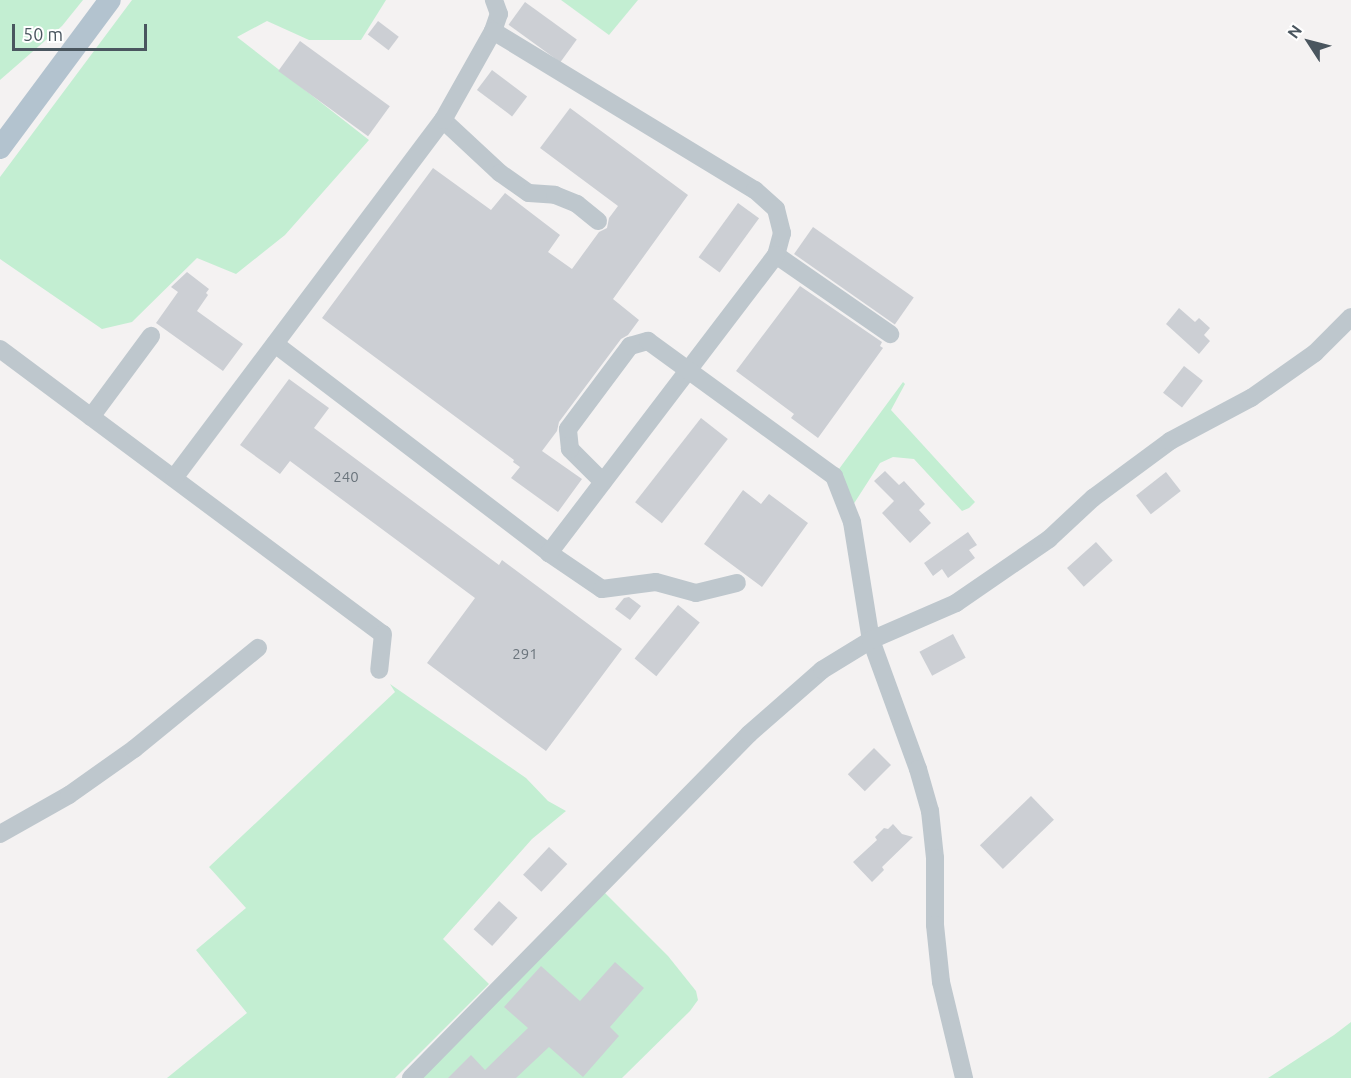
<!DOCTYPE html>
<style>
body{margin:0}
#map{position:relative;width:1351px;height:1078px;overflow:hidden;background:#f4f2f2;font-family:Ubuntu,sans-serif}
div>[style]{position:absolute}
.green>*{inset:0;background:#c3eed2}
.building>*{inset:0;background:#cccfd4;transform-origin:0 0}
.minor>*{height:18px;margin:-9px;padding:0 9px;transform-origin:9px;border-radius:9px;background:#bec7cd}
.major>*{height:22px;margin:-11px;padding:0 11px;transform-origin:11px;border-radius:11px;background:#b3c3cf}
span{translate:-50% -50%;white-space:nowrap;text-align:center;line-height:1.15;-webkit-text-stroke:4.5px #fff;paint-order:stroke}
.number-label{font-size:15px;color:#6a747c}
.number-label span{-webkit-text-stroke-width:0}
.north{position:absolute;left:1279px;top:12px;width:60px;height:60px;-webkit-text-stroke:4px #fff;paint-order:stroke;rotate:306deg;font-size:16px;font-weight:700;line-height:24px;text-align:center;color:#4a565f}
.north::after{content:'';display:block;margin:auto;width:21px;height:27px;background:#4a565f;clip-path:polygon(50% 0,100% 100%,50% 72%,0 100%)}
.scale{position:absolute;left:12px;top:24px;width:135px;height:27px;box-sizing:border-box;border:3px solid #4a565f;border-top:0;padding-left:8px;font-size:18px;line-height:21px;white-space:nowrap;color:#4a565f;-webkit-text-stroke:4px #fff;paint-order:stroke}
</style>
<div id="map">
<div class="green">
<i style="clip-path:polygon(0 0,83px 0,62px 26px,0 80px)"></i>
<i style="clip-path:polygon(132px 0,386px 0,361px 40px,309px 40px,267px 21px,237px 37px,369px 140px,285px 235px,236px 274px,197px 258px,132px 322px,102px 329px,0 259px,0 177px)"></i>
<i style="clip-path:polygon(561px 0,638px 0,609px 35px)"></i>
<i style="clip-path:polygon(903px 382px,905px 384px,891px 410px,975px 502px,969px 508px,962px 511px,914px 459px,893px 457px,880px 463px,853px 505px,839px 469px)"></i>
<i style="clip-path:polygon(390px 684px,526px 778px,548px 801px,566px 811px,532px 839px,443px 939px,489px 984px,395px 1078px,167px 1078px,247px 1013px,196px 950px,246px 908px,209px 867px,395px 692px)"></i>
<i style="clip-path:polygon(603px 891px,668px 956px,696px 991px,698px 1000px,690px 1011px,622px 1078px,418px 1078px)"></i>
<i style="clip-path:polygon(1351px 1022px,1351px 1078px,1268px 1078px,1334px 1035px)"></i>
</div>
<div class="building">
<i style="left:525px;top:2px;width:64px;height:28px;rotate:36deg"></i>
<i style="left:378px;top:21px;width:26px;height:17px;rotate:37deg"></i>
<i style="left:300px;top:41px;width:111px;height:37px;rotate:36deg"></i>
<i style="left:492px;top:70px;width:44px;height:25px;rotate:37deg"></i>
<i style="clip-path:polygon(570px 108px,688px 195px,613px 299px,639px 320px,628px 335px,621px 339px,559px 422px,557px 431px,542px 451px,582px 479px,558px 512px,511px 478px,520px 467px,513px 462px,514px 460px,322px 318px,433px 168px,491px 210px,505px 193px,560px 235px,548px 252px,572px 269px,599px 232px,607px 228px,609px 218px,618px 206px,540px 148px)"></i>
<i style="left:738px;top:203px;width:26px;height:67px;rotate:36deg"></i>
<i style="left:813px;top:227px;width:123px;height:33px;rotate:35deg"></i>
<i style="clip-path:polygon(187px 272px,209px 289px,206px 293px,208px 295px,197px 311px,243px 344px,223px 371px,156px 323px,178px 292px,171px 287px)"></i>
<i style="clip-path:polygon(800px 286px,882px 342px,880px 346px,883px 348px,818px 438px,791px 418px,794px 414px,736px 371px)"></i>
<i style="clip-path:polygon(1179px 308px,1195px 322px,1199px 318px,1210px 328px,1204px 335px,1210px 341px,1199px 354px,1166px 324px)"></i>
<i style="left:1184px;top:366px;width:24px;height:34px;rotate:38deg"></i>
<i style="clip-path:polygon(289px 379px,329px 408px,314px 428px,499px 565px,502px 560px,622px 649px,546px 751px,427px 663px,475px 598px,290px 461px,280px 474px,240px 445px)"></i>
<i style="left:701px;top:418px;width:34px;height:107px;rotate:38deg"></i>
<i style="clip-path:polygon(885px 471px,899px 485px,904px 481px,925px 504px,919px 510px,931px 523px,910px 543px,882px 513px,894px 501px,874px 481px)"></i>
<i style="left:1166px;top:472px;width:24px;height:38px;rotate:52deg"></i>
<i style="clip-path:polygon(743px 490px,761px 504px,769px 494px,808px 523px,762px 587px,704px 544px)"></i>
<i style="clip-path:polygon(968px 532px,977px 545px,969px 550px,975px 558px,948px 578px,942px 569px,933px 576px,924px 563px)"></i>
<i style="left:1096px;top:542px;width:25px;height:39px;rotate:48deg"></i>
<i style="clip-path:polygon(629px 597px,641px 606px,630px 620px,615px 609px,624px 598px)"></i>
<i style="left:678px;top:605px;width:28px;height:69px;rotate:39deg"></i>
<i style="left:953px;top:634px;width:27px;height:38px;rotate:62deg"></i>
<i style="left:874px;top:748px;width:24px;height:37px;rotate:45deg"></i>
<i style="left:1031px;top:796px;width:33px;height:71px;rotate:46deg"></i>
<i style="clip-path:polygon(893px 824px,902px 834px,913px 837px,882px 867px,884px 870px,872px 882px,853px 862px,877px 840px,875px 837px,884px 828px,888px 829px)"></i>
<i style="left:549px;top:847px;width:25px;height:38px;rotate:43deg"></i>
<i style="left:499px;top:901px;width:25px;height:38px;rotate:42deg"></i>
<i style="clip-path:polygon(615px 962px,644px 988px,610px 1027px,619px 1036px,583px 1077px,549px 1047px,516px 1078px,448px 1078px,471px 1055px,485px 1070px,528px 1028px,504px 1007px,541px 966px,580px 1001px)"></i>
</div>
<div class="minor">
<i style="left:493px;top:31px;width:18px;rotate:-71deg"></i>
<i style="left:499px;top:14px;width:15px;rotate:-110deg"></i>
<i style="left:443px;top:120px;width:78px;rotate:42.9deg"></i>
<i style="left:500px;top:173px;width:35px;rotate:35deg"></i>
<i style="left:529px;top:193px;width:26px;rotate:4deg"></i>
<i style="left:555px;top:195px;width:24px;rotate:22deg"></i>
<i style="left:577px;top:204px;width:27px;rotate:39deg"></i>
<i style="left:776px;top:255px;width:139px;rotate:34.7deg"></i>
<i style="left:275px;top:344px;width:345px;rotate:37.3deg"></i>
<i style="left:549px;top:553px;width:64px;rotate:34.2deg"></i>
<i style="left:602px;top:589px;width:54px;rotate:-7.4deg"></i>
<i style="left:656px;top:582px;width:41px;rotate:15.4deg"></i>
<i style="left:696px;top:593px;width:42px;rotate:-13.7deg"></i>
<i style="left:0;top:349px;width:477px;rotate:36.7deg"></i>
<i style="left:383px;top:634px;width:36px;rotate:96deg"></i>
<i style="left:91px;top:417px;width:101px;rotate:-53.5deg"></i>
<i style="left:174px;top:478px;width:448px;rotate:-53.1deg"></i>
<i style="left:443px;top:120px;width:102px;rotate:-60.7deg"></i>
<i style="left:493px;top:31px;width:306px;rotate:31.3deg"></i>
<i style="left:755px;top:190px;width:28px;rotate:42deg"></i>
<i style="left:776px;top:209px;width:25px;rotate:76deg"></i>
<i style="left:782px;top:233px;width:23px;rotate:105deg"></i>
<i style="left:776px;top:255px;width:375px;rotate:127.3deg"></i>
<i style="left:603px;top:482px;width:47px;rotate:-135deg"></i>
<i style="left:570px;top:449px;width:20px;rotate:-96deg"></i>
<i style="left:568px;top:429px;width:104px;rotate:-53.2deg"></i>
<i style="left:630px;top:346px;width:19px;rotate:-16deg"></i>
<i style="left:648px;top:341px;width:230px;rotate:36deg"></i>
<i style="left:834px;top:476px;width:49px;rotate:68.6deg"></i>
<i style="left:852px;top:522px;width:120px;rotate:80.9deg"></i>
<i style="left:871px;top:640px;width:137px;rotate:70deg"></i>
<i style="left:918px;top:769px;width:44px;rotate:74.1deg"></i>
<i style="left:930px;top:811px;width:47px;rotate:83.9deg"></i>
<i style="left:935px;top:858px;width:67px;rotate:90deg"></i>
<i style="left:935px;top:925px;width:57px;rotate:84deg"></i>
<i style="left:941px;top:982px;width:99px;rotate:76.5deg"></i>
<i style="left:0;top:834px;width:79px;rotate:-29.5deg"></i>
<i style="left:69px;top:795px;width:80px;rotate:-35.3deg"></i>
<i style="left:134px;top:749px;width:160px;rotate:-39.2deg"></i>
<i style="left:411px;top:1078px;width:482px;rotate:-45.5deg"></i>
<i style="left:749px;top:734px;width:97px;rotate:-41.2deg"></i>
<i style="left:822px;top:670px;width:57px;rotate:-31.5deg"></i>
<i style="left:871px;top:640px;width:93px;rotate:-23.5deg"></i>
<i style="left:956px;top:603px;width:113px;rotate:-34.5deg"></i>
<i style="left:1049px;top:539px;width:60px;rotate:-43deg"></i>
<i style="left:1093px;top:498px;width:96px;rotate:-36.5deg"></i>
<i style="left:1170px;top:441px;width:92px;rotate:-28deg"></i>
<i style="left:1251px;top:398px;width:78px;rotate:-35.1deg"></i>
<i style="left:1315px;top:353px;width:51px;rotate:-45deg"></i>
</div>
<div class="major">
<i style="left:0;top:148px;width:184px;rotate:-53.4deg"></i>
</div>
<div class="number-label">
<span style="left:346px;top:477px">240</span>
<span style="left:525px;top:654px">291</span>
</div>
<div class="north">N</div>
<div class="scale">50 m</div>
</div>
